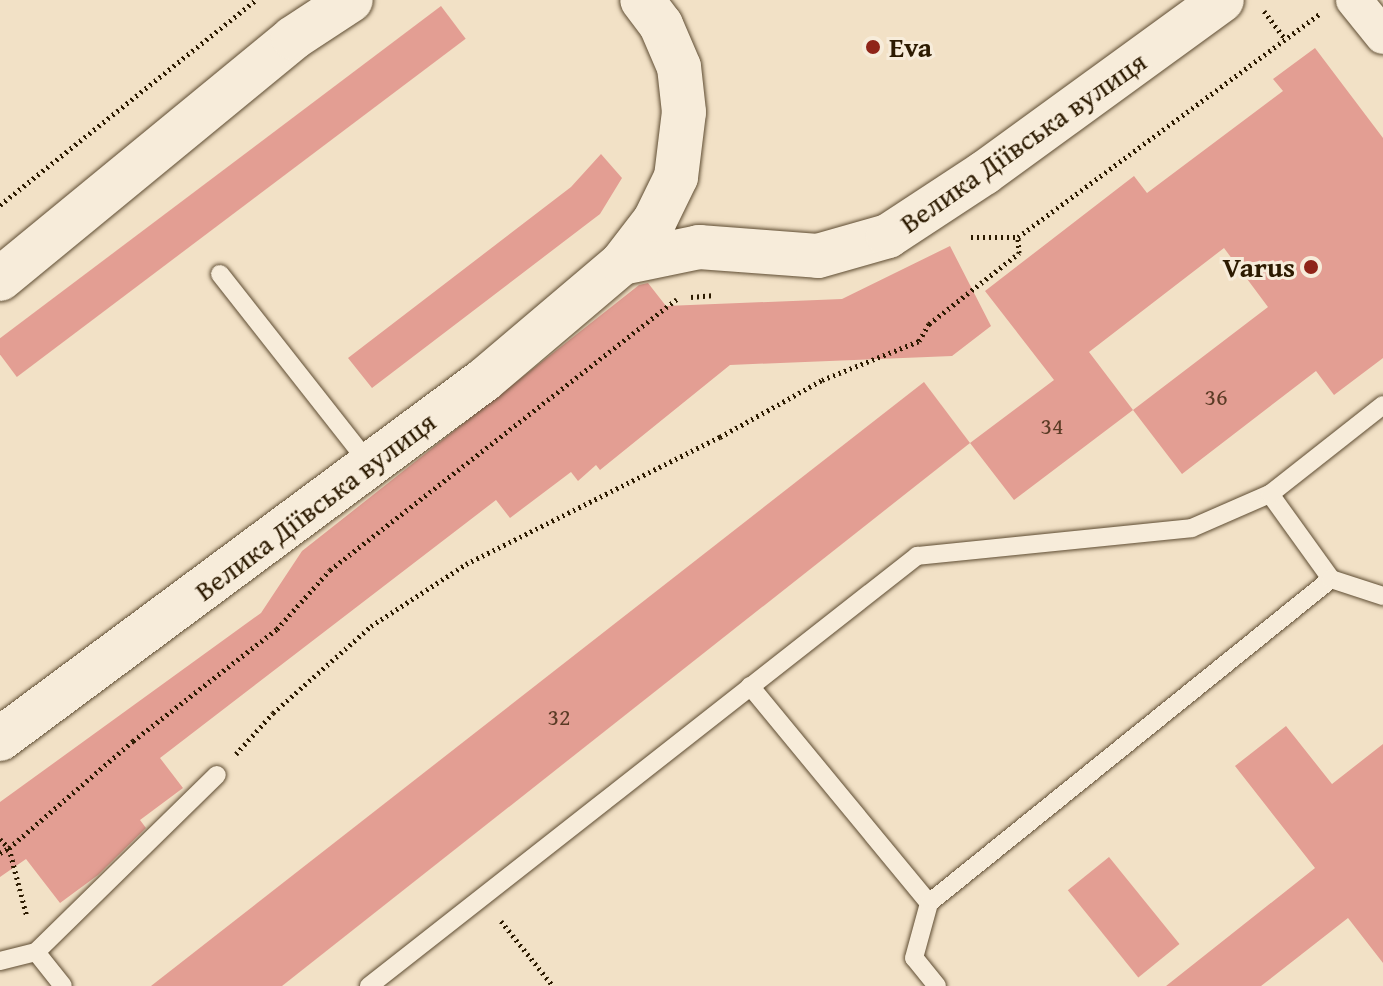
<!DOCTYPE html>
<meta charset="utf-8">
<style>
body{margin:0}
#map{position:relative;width:1383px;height:986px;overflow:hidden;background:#f2e1c6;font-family:"Gentium Book Plus",serif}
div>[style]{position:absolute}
.building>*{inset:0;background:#e39e93;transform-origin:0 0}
.path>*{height:5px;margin-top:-2.5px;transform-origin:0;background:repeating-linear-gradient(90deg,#2c1a00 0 2px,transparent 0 6px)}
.roads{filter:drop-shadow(0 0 2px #5e4c32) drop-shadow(0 0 2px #5e4c32)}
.lane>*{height:18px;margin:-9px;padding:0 9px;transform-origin:9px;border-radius:9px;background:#f7ecda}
.street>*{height:36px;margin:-18px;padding:0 18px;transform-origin:18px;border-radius:18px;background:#f7ecda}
.secondary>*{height:44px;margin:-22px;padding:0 22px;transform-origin:22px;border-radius:22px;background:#f7ecda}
.dots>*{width:22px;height:22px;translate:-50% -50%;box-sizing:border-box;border:4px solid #f7ecda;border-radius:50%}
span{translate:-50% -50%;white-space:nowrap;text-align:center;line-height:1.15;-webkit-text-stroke:6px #f7ecda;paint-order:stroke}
.number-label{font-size:24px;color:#5a3b25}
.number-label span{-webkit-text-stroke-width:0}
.poi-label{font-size:28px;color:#2c1a00;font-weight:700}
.left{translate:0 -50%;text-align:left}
.right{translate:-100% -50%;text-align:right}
.street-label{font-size:28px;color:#2c1a00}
</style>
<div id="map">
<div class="building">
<i style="left:441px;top:6px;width:41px;height:562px;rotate:53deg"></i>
<i style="clip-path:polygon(evenodd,1315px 48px,1383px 138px,1383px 358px,1334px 395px,1316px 371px,1182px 474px,1133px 410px,1014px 500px,970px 443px,1054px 380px,985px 291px,1134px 176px,1147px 193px,1283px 91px,1273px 79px,1315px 48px,1224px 248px,1268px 307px,1133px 410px,1089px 352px,1224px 248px)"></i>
<i style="clip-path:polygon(601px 154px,622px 178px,600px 214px,372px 388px,348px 358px,571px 187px)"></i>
<i style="clip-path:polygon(950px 246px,991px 326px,952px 356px,730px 365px,600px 470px,596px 465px,578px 481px,571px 472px,510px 518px,496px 500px,160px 758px,183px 788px,140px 820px,146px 828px,98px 875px,60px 903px,26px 859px,0 877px,0 802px,261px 613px,302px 551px,639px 285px,648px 283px,666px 306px,842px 299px)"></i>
<i style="clip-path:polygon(924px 382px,970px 443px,282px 986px,151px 986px)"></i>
<i style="clip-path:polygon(1286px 726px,1332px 784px,1383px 744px,1383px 963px,1348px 918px,1261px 986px,1166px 986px,1315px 868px,1235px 766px)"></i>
<i style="left:1109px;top:857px;width:112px;height:53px;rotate:51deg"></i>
</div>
<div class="path">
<i style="left:1264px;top:11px;width:35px;rotate:53deg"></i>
<i style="left:0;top:205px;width:328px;rotate:-38.7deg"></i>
<i style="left:971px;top:237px;width:47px"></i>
<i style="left:1018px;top:237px;width:375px;rotate:-36.5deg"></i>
<i style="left:691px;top:297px;width:21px;rotate:-5deg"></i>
<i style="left:236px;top:754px;width:55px;rotate:-47.9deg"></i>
<i style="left:273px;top:713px;width:131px;rotate:-41.6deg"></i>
<i style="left:371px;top:626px;width:113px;rotate:-33.1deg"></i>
<i style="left:466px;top:564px;width:284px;rotate:-26.6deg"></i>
<i style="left:720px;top:437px;width:117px;rotate:-29.2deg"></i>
<i style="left:822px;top:380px;width:105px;rotate:-21.9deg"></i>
<i style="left:919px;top:341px;width:20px;rotate:-60deg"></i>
<i style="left:929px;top:324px;width:115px;rotate:-38.3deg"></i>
<i style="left:1019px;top:253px;width:16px;rotate:-94deg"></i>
<i style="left:0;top:839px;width:13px;rotate:45deg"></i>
<i style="left:9px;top:848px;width:164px;rotate:-40.8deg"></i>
<i style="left:133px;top:741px;width:182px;rotate:-37.9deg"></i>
<i style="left:277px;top:629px;width:79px;rotate:-48.1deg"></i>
<i style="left:330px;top:570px;width:440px;rotate:-38deg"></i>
<i style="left:0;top:853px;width:10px;rotate:-29deg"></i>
<i style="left:9px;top:848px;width:71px;rotate:75.4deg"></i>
<i style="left:501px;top:921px;width:83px;rotate:51.3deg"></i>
</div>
<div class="roads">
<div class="lane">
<i style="left:220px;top:274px;width:244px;rotate:51.8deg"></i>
<i style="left:1270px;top:494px;width:105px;rotate:54.3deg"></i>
<i style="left:750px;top:686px;width:281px;rotate:50.5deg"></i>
<i style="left:36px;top:952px;width:253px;rotate:-44.4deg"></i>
<i style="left:0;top:961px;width:37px;rotate:-14deg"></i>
<i style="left:36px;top:952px;width:43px;rotate:51.5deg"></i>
<i style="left:369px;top:986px;width:697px;rotate:-38.12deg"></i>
<i style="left:917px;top:556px;width:276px;rotate:-5.8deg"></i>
<i style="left:1192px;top:528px;width:85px;rotate:-23.6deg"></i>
<i style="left:1270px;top:494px;width:144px;rotate:-38.2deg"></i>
<i style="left:937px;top:986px;width:36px;rotate:-129deg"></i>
<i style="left:914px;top:958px;width:57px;rotate:-74.7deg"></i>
<i style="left:929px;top:903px;width:516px;rotate:-38.87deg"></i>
<i style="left:1331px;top:579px;width:55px;rotate:18.1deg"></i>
</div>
<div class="street">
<i style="left:1354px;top:0;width:46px;rotate:51.1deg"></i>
</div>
<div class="secondary">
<i style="left:622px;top:263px;width:79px;rotate:-11.7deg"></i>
<i style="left:699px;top:247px;width:119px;rotate:4.3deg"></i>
<i style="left:818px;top:256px;width:73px;rotate:-15.9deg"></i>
<i style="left:888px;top:236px;width:115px;rotate:-33.3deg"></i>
<i style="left:984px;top:173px;width:294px;rotate:-36deg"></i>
<i style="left:0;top:279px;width:379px;rotate:-39.4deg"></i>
<i style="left:293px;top:38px;width:69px;rotate:-33.2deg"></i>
<i style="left:0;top:739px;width:603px;rotate:-36.57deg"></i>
<i style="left:484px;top:380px;width:181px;rotate:-40.3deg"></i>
<i style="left:622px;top:263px;width:54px;rotate:-52.5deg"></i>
<i style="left:655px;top:220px;width:48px;rotate:-64deg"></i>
<i style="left:676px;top:177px;width:65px;rotate:-83deg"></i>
<i style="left:684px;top:112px;width:45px;rotate:-96.3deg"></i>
<i style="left:679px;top:67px;width:46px;rotate:-113.2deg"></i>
<i style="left:661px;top:25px;width:31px;rotate:-127deg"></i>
</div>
</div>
<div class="dots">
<i style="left:873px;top:47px;background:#8f2418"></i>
<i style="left:1311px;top:267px;background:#8f2418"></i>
</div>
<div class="number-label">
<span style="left:1216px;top:397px">36</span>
<span style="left:1052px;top:426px">34</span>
<span style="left:559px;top:717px">32</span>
</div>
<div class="poi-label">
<span class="left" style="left:889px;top:47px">Eva</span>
<span class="right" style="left:1295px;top:267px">Varus</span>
</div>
<div class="street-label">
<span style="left:1023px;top:142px;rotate:-35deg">Велика Діївська вулиця</span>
<span style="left:315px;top:506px;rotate:-37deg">Велика Діївська вулиця</span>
</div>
</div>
